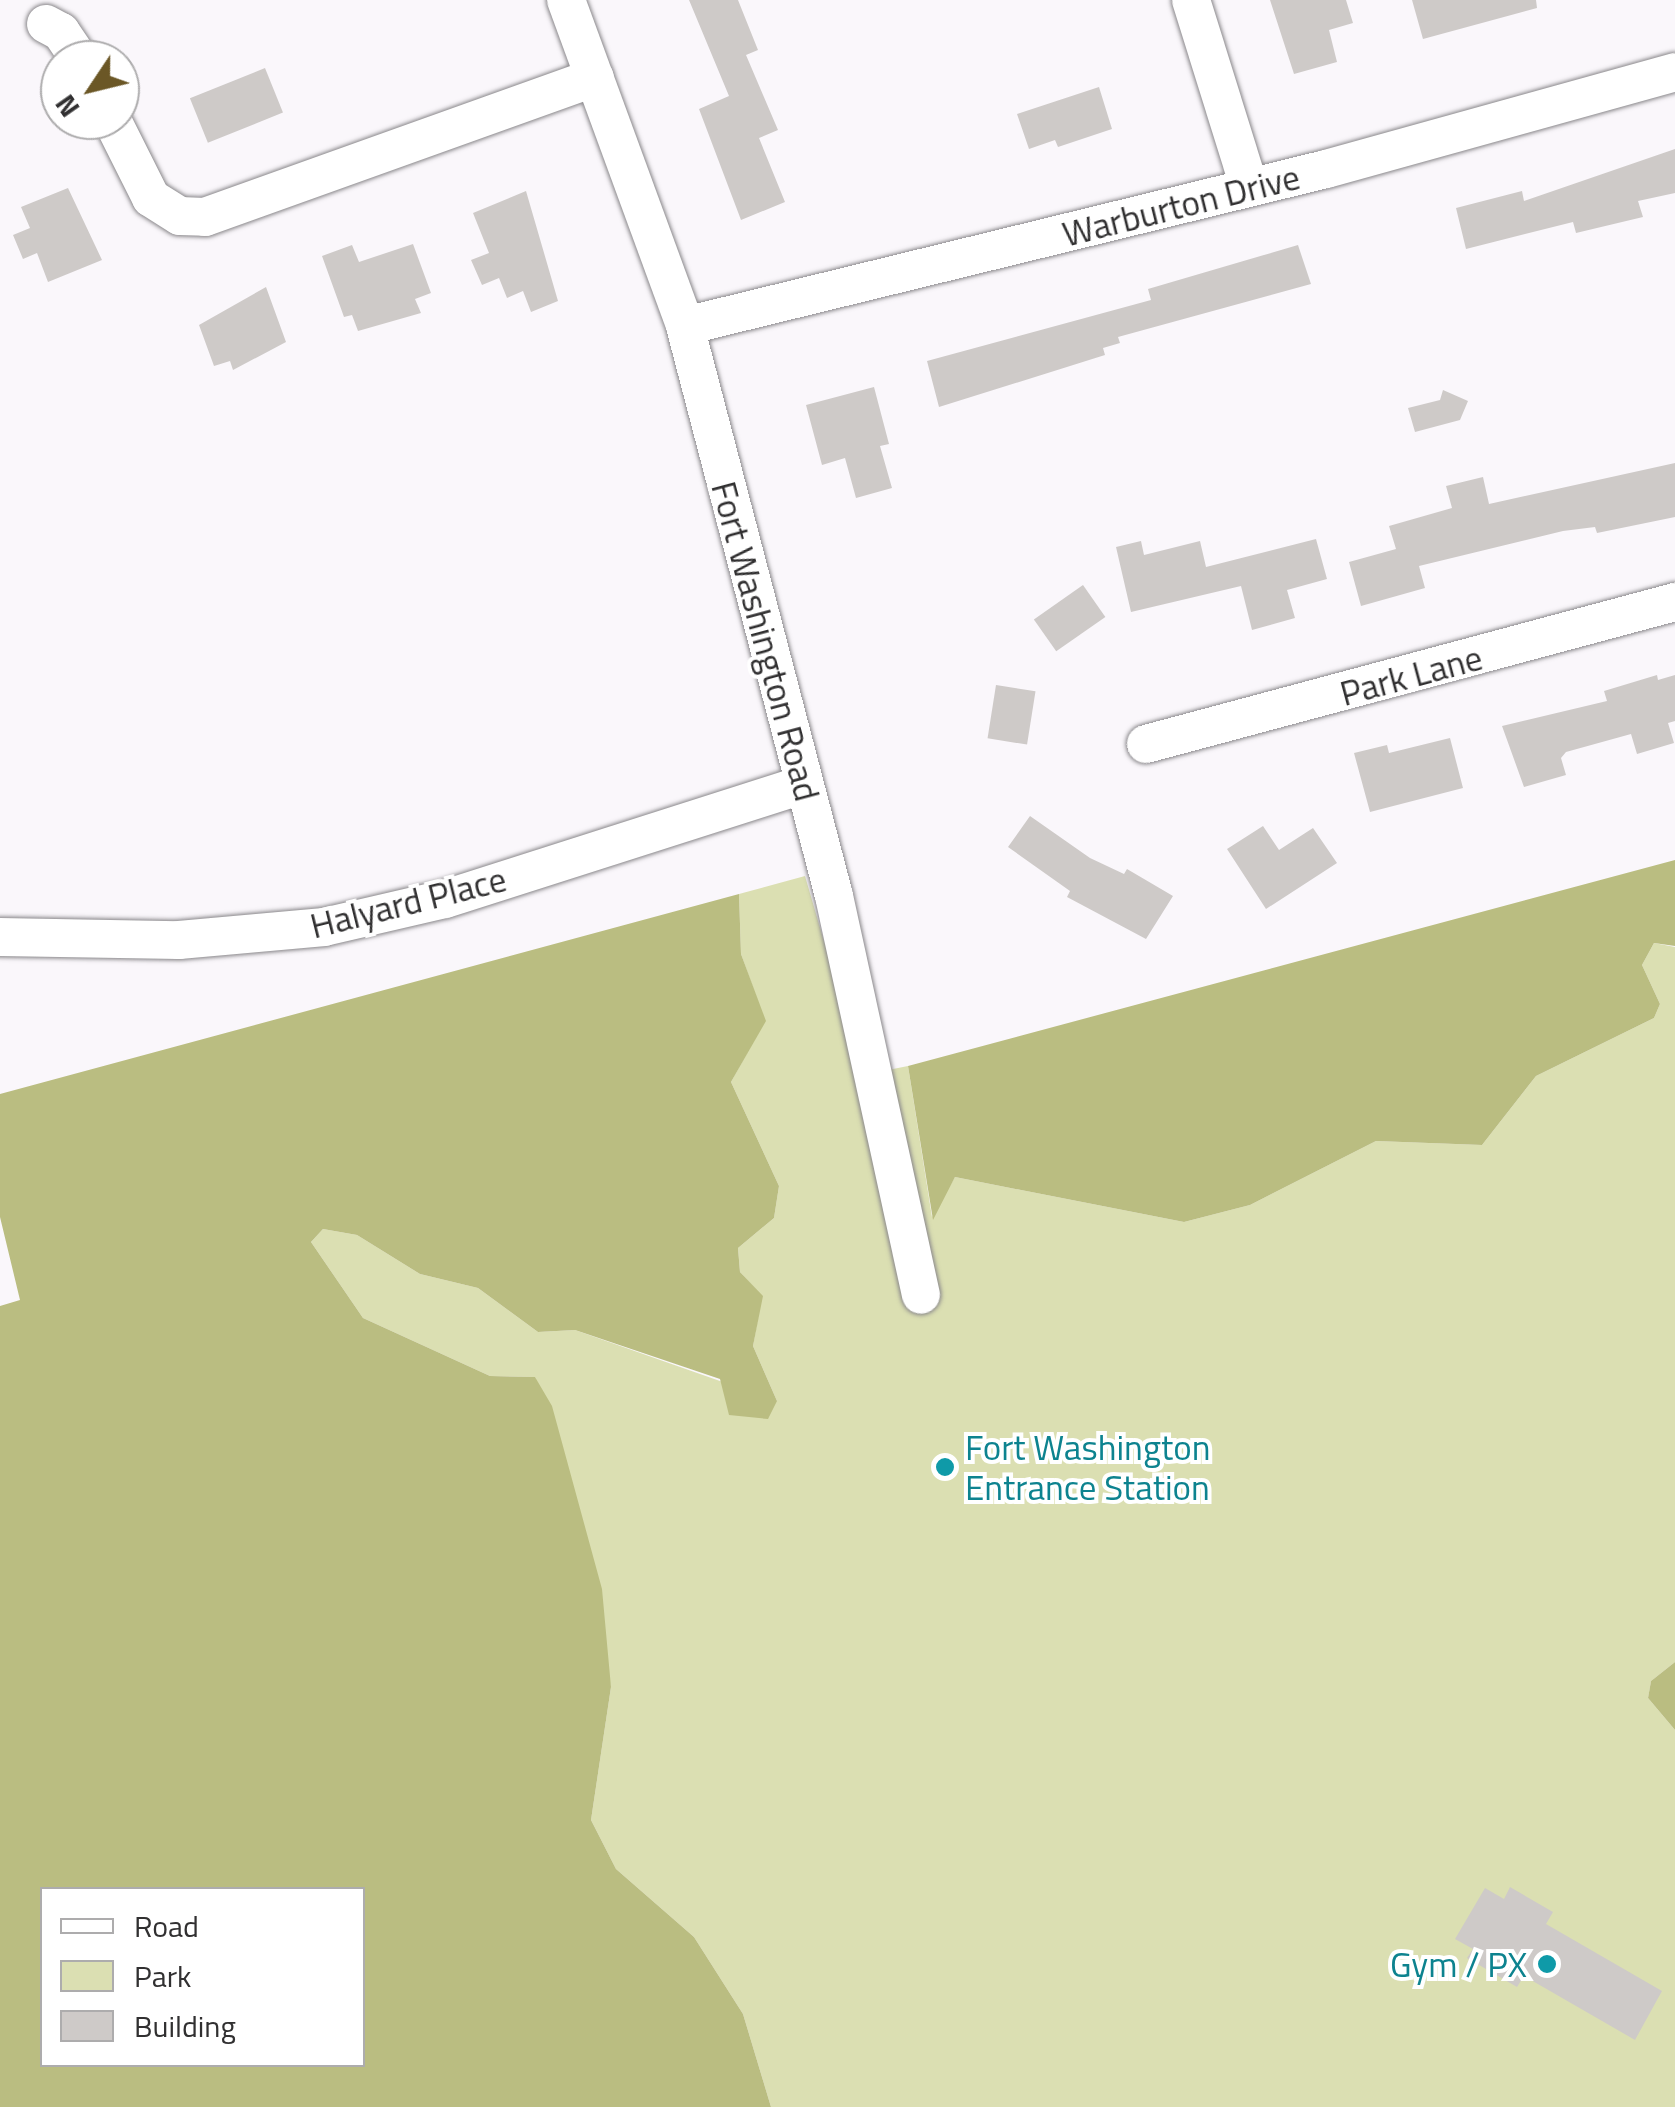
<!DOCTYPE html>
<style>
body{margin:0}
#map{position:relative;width:1675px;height:2107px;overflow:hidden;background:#faf7fb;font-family:"Titillium Web",sans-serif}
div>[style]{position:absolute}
.green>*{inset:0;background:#dbdfb2}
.forest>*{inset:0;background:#babd81}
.building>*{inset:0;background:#cecac8;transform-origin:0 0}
.roads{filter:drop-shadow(0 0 2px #8a888b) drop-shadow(0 0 2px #8a888b)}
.street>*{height:38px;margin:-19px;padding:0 19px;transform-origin:19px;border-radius:19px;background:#fff}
.dots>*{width:28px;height:28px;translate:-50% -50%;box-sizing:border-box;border:5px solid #fff;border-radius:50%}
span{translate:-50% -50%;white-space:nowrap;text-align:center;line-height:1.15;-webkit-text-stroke:8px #fff;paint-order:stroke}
.street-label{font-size:35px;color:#313031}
.culture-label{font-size:35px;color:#0d838f}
.left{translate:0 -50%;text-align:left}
.right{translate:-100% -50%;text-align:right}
.legend{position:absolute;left:40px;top:1887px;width:325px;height:180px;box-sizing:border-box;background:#fff;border:2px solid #adacad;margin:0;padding:12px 18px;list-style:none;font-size:30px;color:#313031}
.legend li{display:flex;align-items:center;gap:20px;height:50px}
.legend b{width:50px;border:2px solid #adacad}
.north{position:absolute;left:40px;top:40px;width:100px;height:100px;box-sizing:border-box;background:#fff;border:2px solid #adacad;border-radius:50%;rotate:235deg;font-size:28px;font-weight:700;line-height:40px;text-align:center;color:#313031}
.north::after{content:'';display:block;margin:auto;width:35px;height:45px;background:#6b5726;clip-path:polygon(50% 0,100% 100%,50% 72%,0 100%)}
</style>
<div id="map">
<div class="green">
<i style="clip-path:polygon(805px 876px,863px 1075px,908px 1066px,932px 1217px,955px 1177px,1184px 1222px,1250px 1205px,1376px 1141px,1482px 1145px,1536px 1076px,1654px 1018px,1660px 1004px,1642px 965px,1654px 943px,1675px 947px,1675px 1662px,1651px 1681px,1648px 1698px,1675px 1730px,1675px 2107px,771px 2107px,743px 2014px,694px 1937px,616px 1869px,591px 1820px,611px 1687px,535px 1377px,490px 1376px,363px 1318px,311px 1242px,323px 1229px,357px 1235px,420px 1274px,478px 1288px,538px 1332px,575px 1330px,777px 1401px,753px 1346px,762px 1296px,740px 1272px,738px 1248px,774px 1218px,779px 1186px,731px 1082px,765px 1021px,741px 954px,739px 894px)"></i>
</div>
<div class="forest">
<i style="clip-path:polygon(1675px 860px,1675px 946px,1654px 943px,1642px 965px,1660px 1004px,1654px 1018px,1536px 1076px,1482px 1145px,1376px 1141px,1250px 1205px,1184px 1222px,955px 1177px,933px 1220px,908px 1066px)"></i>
<i style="clip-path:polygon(evenodd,739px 894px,741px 954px,766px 1021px,731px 1082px,779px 1186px,774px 1218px,738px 1248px,740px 1272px,763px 1296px,753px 1346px,777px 1401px,768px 1419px,729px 1415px,720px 1379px,575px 1330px,538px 1332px,478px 1288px,420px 1274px,357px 1235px,323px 1229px,311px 1242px,363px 1318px,490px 1376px,535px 1377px,552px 1406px,602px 1589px,611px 1687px,591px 1820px,616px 1869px,694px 1937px,743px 2014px,771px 2107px,0 2107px,0 1306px,20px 1300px,0 1217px,0 1094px,739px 894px,42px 1890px,362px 1890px,362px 2064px,42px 2064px,42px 1890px)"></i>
<i style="clip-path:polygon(1675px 1662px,1675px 1730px,1648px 1698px,1651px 1681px)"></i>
</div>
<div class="building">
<i style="clip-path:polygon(689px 0,738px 0,758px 50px,746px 55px,778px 130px,759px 138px,785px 202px,741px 220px,699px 109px,729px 96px)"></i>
<i style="clip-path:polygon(1270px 0,1346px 0,1353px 23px,1329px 30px,1337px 62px,1294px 74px)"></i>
<i style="clip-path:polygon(1412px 0,1536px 0,1537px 8px,1423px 39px)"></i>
<i style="left:265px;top:68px;width:48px;height:81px;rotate:68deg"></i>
<i style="clip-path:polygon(1099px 87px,1112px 129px,1058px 147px,1055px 140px,1029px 149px,1017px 114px)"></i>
<i style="clip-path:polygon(1675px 149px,1675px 193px,1638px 201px,1643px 217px,1576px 233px,1573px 222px,1466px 249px,1456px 208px,1522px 191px,1524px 201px)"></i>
<i style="clip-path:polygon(68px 188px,102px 260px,48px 282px,37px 253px,23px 259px,13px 235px,30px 228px,21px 207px)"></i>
<i style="clip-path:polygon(526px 191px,558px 301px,531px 312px,523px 291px,507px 298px,499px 278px,482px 285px,471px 260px,489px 253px,473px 213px)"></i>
<i style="clip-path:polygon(413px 244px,431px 293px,415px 299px,421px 313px,358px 331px,352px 315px,344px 317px,322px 256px,352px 245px,359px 262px)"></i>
<i style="clip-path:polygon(1298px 245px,1311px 284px,1118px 337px,1120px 343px,1103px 348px,1105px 355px,939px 407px,927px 361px,1151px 300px,1148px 289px)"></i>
<i style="clip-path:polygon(266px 287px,286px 342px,233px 370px,230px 361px,214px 366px,199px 325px)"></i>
<i style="clip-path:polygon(874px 387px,889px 444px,880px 446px,892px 488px,856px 498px,845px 458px,822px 465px,806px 405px)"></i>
<i style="clip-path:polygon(1443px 390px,1468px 401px,1460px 420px,1415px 432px,1408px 408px,1440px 400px)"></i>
<i style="clip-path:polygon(1675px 463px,1675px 517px,1597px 533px,1595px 527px,1563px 531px,1419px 566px,1425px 588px,1361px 606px,1349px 562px,1396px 549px,1389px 526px,1452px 508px,1446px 486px,1483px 477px,1489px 504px)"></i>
<i style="clip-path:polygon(1316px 539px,1327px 579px,1287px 590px,1295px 618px,1252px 630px,1241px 586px,1131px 612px,1116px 547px,1141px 541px,1144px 555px,1200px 541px,1206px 567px)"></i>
<i style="left:1083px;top:585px;width:39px;height:60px;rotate:55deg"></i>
<i style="clip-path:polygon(1657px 675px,1658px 680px,1675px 675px,1675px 721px,1668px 723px,1674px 743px,1637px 754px,1631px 734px,1566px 752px,1561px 758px,1566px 775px,1524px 787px,1502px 726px,1607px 701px,1604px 691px)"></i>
<i style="left:996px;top:685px;width:40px;height:54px;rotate:9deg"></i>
<i style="clip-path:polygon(1450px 738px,1463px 788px,1370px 812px,1354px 753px,1387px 745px,1389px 753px)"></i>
<i style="clip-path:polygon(1030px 816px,1090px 858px,1124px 874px,1127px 869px,1173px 896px,1146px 939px,1067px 897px,1070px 891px,1008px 847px)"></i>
<i style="clip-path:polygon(1263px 826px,1279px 850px,1313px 828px,1337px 863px,1266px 909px,1227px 849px)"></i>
<i style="clip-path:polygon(1510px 1887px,1553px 1912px,1546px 1924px,1662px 1991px,1635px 2040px,1524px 1976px,1517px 1987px,1467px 1958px,1473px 1949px,1455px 1939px,1485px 1888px,1504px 1899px)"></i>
</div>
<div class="roads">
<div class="street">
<i style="left:566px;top:0;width:347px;rotate:69.9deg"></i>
<i style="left:685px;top:326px;width:589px;rotate:75.35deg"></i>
<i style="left:834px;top:896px;width:408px;rotate:77.7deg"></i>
<i style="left:1191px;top:0;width:195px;rotate:72.7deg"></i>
<i style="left:46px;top:24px;width:17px;rotate:28deg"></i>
<i style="left:61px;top:32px;width:34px;rotate:56deg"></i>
<i style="left:112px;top:120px;width:87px;rotate:63.4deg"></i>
<i style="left:151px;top:198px;width:34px;rotate:32deg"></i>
<i style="left:180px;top:216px;width:25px;rotate:2deg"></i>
<i style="left:205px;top:217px;width:414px;rotate:-19.7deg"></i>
<i style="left:685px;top:326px;width:660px;rotate:-13.76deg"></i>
<i style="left:1326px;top:169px;width:362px;rotate:-15.5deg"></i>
<i style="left:1146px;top:744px;width:548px;rotate:-15.03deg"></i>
<i style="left:0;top:937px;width:179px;rotate:1deg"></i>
<i style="left:179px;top:940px;width:146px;rotate:-5.1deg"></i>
<i style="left:324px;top:927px;width:124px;rotate:-13deg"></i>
<i style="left:445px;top:899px;width:376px;rotate:-17.7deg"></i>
</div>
</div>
<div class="dots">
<i style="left:945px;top:1467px;background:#0f9aa8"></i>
<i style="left:1547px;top:1964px;background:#0f9aa8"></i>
</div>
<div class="street-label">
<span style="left:1181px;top:205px;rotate:-14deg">Warburton Drive</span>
<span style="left:766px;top:641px;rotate:75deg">Fort Washington Road</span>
<span style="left:1411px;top:675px;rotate:-15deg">Park Lane</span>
<span style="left:408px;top:902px;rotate:-14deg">Halyard Place</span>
</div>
<div class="culture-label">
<span class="left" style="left:965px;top:1467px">Fort Washington<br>Entrance Station</span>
<span class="right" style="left:1527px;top:1964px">Gym / PX</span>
</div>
<ul class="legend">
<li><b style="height:12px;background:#fff"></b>Road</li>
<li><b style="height:28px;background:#dbdfb2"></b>Park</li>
<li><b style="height:28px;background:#cecac8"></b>Building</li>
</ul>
<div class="north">N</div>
</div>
